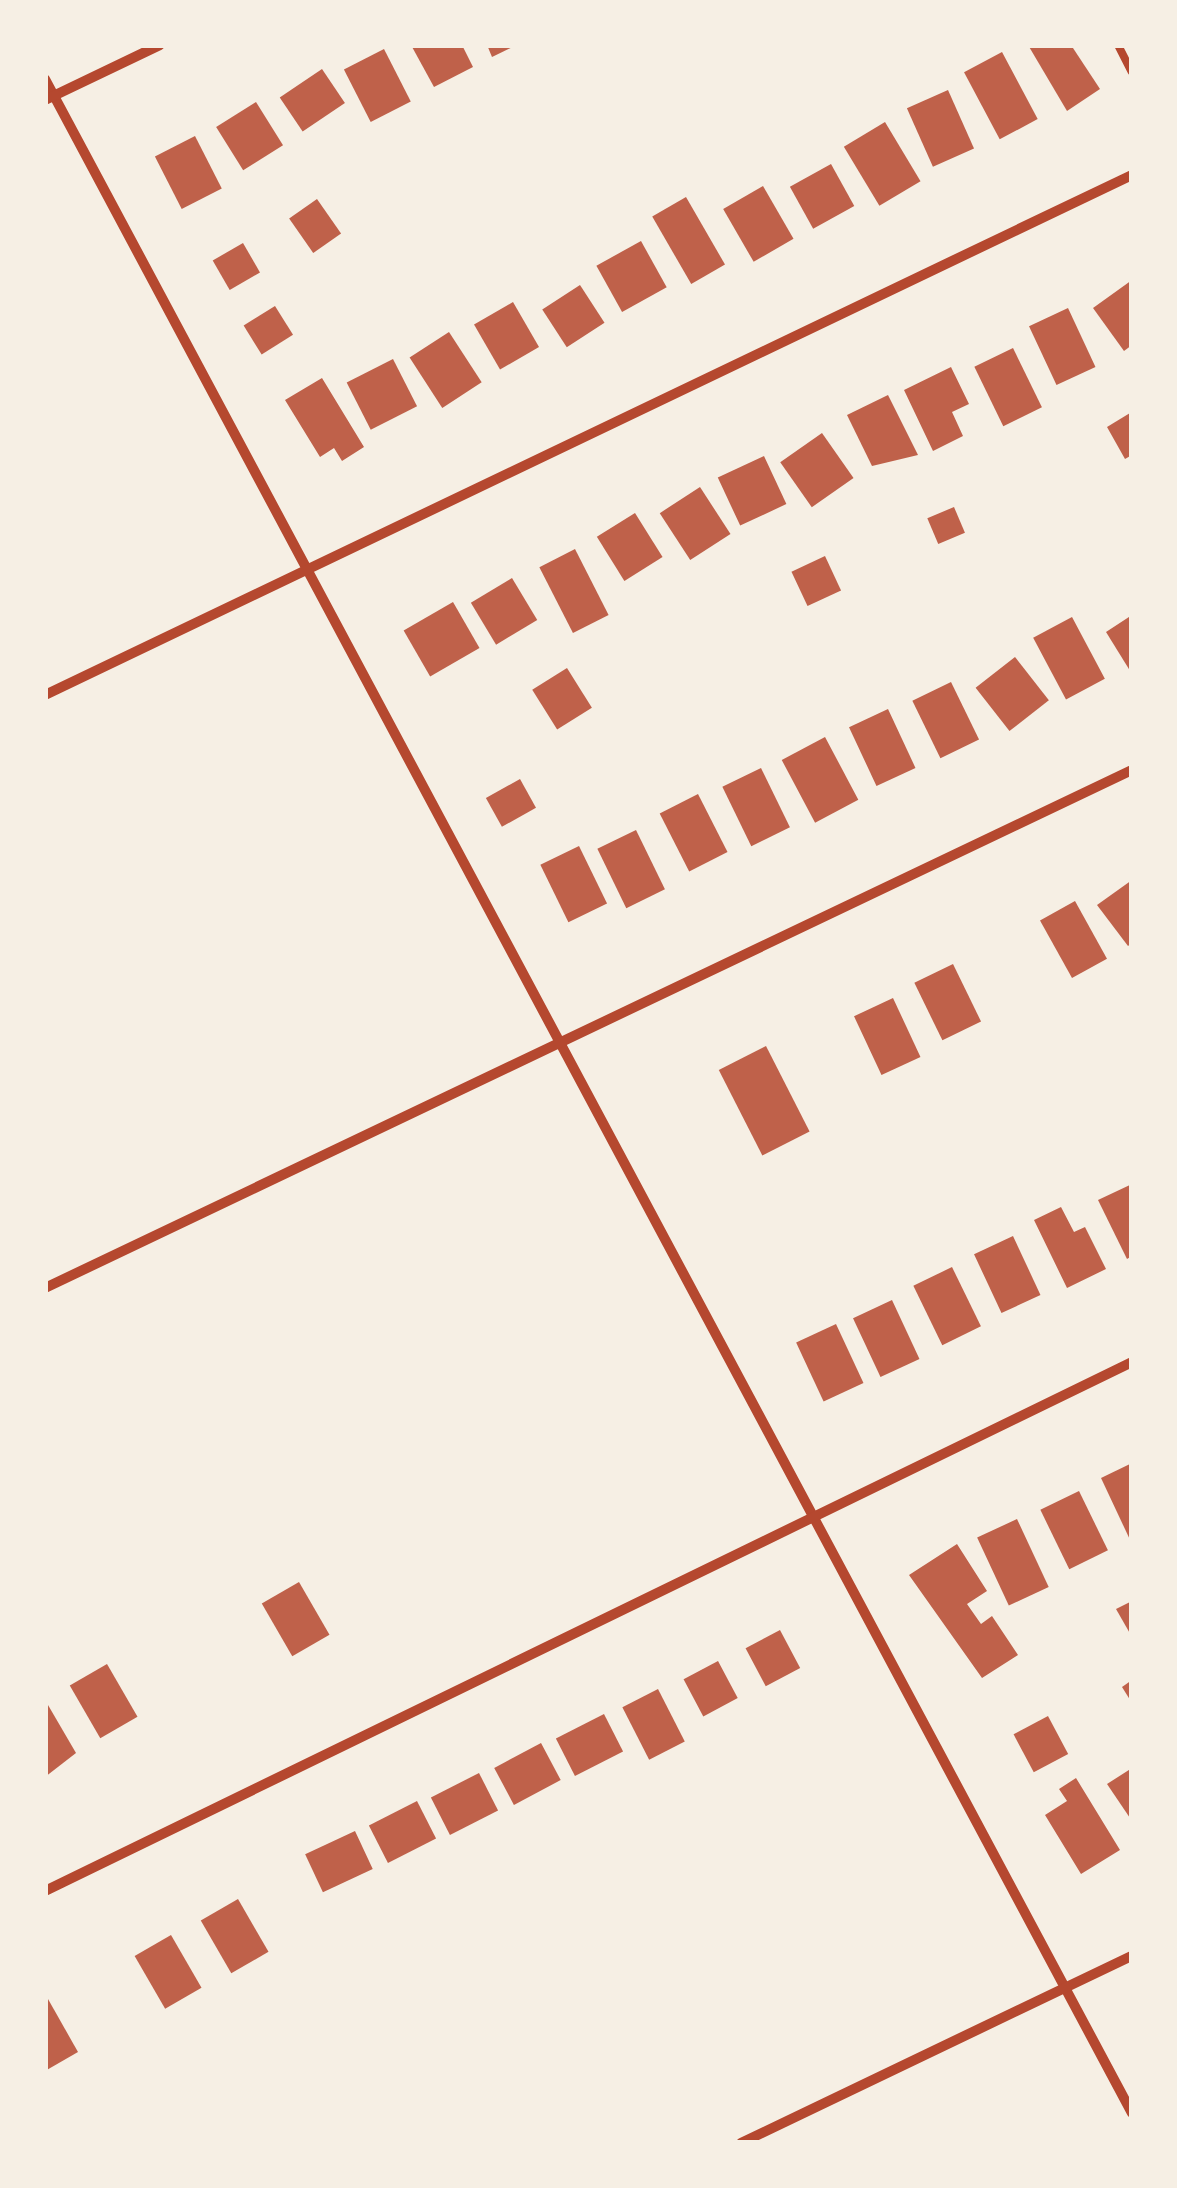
<!DOCTYPE html>
<style>
body{margin:0}
#map{position:relative;width:1177px;height:2188px;overflow:hidden;background:#f6efe4;font-family:Arial,sans-serif}
div>[style]{position:absolute}
.building>*{inset:0;background:#bf614a;transform-origin:0 0}
.service>*{height:8px;margin:-4px;padding:0 4px;transform-origin:4px;border-radius:4px;background:#b5482f}
.minor>*{height:10px;margin:-5px;padding:0 5px;transform-origin:5px;border-radius:5px;background:#b5482f}
span{translate:-50% -50%;white-space:nowrap;text-align:center;line-height:1.15;-webkit-text-stroke:8px #f6efe4;paint-order:stroke}
.frame{position:absolute;inset:0;border:48px solid #f6efe4;pointer-events:none}
</style>
<div id="map">
<div class="building">
<i style="clip-path:polygon(411px 45px,462px 45px,473px 67px,434px 87px)"></i>
<i style="clip-path:polygon(487px 45px,517px 45px,492px 57px)"></i>
<i style="clip-path:polygon(1028px 45px,1071px 45px,1100px 89px,1067px 111px)"></i>
<i style="left:384px;top:49px;width:59px;height:45px;rotate:63deg"></i>
<i style="left:1002px;top:52px;width:76px;height:43px;rotate:62deg"></i>
<i style="left:322px;top:69px;width:41px;height:51px;rotate:56deg"></i>
<i style="left:948px;top:90px;width:64px;height:45px;rotate:66deg"></i>
<i style="left:256px;top:102px;width:51px;height:47px;rotate:58deg"></i>
<i style="left:885px;top:122px;width:69px;height:48px;rotate:59deg"></i>
<i style="left:195px;top:136px;width:59px;height:45px;rotate:63deg"></i>
<i style="left:831px;top:164px;width:48px;height:47px;rotate:61deg"></i>
<i style="left:763px;top:186px;width:61px;height:46px;rotate:60deg"></i>
<i style="left:686px;top:197px;width:78px;height:39px;rotate:60deg"></i>
<i style="left:317px;top:199px;width:42px;height:34px;rotate:55deg"></i>
<i style="left:641px;top:241px;width:53px;height:51px;rotate:61deg"></i>
<i style="left:243px;top:243px;width:34px;height:35px;rotate:60deg"></i>
<i style="clip-path:polygon(1132px 280px,1132px 345px,1124px 351px,1093px 308px)"></i>
<i style="left:580px;top:285px;width:45px;height:45px;rotate:57deg"></i>
<i style="left:513px;top:302px;width:52px;height:45px;rotate:60deg"></i>
<i style="left:275px;top:306px;width:34px;height:37px;rotate:58deg"></i>
<i style="left:1068px;top:308px;width:65px;height:43px;rotate:65deg"></i>
<i style="left:449px;top:332px;width:60px;height:47px;rotate:57deg"></i>
<i style="left:1013px;top:348px;width:66px;height:43px;rotate:64deg"></i>
<i style="left:393px;top:359px;width:53px;height:52px;rotate:63deg"></i>
<i style="clip-path:polygon(951px 367px,969px 404px,952px 412px,963px 436px,933px 451px,904px 390px)"></i>
<i style="clip-path:polygon(322px 378px,364px 447px,342px 461px,334px 448px,320px 457px,285px 400px)"></i>
<i style="clip-path:polygon(888px 395px,918px 455px,872px 466px,847px 415px)"></i>
<i style="clip-path:polygon(1130px 413px,1132px 455px,1125px 459px,1107px 427px)"></i>
<i style="left:822px;top:433px;width:55px;height:51px;rotate:55deg"></i>
<i style="left:764px;top:456px;width:53px;height:51px;rotate:65deg"></i>
<i style="left:700px;top:487px;width:56px;height:48px;rotate:57deg"></i>
<i style="left:954px;top:507px;width:28px;height:29px;rotate:67deg"></i>
<i style="left:635px;top:513px;width:52px;height:45px;rotate:58deg"></i>
<i style="left:575px;top:549px;width:74px;height:40px;rotate:63deg"></i>
<i style="left:825px;top:556px;width:38px;height:37px;rotate:65deg"></i>
<i style="left:512px;top:578px;width:49px;height:48px;rotate:59deg"></i>
<i style="left:453px;top:602px;width:53px;height:57px;rotate:60deg"></i>
<i style="clip-path:polygon(1132px 615px,1132px 674px,1106px 632px)"></i>
<i style="left:1072px;top:617px;width:70px;height:44px;rotate:62deg"></i>
<i style="left:1015px;top:657px;width:55px;height:50px;rotate:52deg"></i>
<i style="left:567px;top:668px;width:47px;height:41px;rotate:58deg"></i>
<i style="left:951px;top:682px;width:64px;height:43px;rotate:64deg"></i>
<i style="left:888px;top:709px;width:65px;height:43px;rotate:65deg"></i>
<i style="left:825px;top:737px;width:71px;height:49px;rotate:62deg"></i>
<i style="left:761px;top:768px;width:66px;height:43px;rotate:64deg"></i>
<i style="left:520px;top:779px;width:33px;height:39px;rotate:61deg"></i>
<i style="left:698px;top:794px;width:65px;height:43px;rotate:63deg"></i>
<i style="left:636px;top:830px;width:66px;height:43px;rotate:64deg"></i>
<i style="left:579px;top:846px;width:64px;height:43px;rotate:64deg"></i>
<i style="clip-path:polygon(1132px 880px,1132px 943px,1128px 946px,1097px 905px)"></i>
<i style="left:1075px;top:901px;width:66px;height:40px;rotate:61deg"></i>
<i style="left:953px;top:964px;width:64px;height:43px;rotate:64deg"></i>
<i style="left:893px;top:998px;width:65px;height:43px;rotate:65deg"></i>
<i style="left:766px;top:1046px;width:96px;height:53px;rotate:63deg"></i>
<i style="clip-path:polygon(1132px 1184px,1132px 1256px,1127px 1259px,1098px 1200px)"></i>
<i style="clip-path:polygon(1061px 1207px,1074px 1232px,1085px 1227px,1106px 1269px,1067px 1288px,1034px 1220px)"></i>
<i style="left:1013px;top:1236px;width:65px;height:43px;rotate:65deg"></i>
<i style="left:952px;top:1267px;width:66px;height:43px;rotate:64deg"></i>
<i style="left:892px;top:1300px;width:65px;height:43px;rotate:65deg"></i>
<i style="left:836px;top:1324px;width:65px;height:44px;rotate:65deg"></i>
<i style="clip-path:polygon(1132px 1463px,1132px 1544px,1101px 1478px)"></i>
<i style="left:1079px;top:1491px;width:66px;height:43px;rotate:64deg"></i>
<i style="left:1017px;top:1519px;width:75px;height:44px;rotate:65deg"></i>
<i style="clip-path:polygon(957px 1544px,987px 1591px,967px 1604px,981px 1624px,992px 1616px,1018px 1655px,982px 1678px,909px 1575px)"></i>
<i style="left:299px;top:1582px;width:61px;height:43px;rotate:60deg"></i>
<i style="clip-path:polygon(1132px 1601px,1132px 1637px,1116px 1609px)"></i>
<i style="left:780px;top:1630px;width:43px;height:39px;rotate:62deg"></i>
<i style="left:718px;top:1661px;width:42px;height:39px;rotate:62deg"></i>
<i style="left:107px;top:1664px;width:61px;height:43px;rotate:60deg"></i>
<i style="clip-path:polygon(1132px 1680px,1132px 1703px,1122px 1687px)"></i>
<i style="left:658px;top:1689px;width:59px;height:40px;rotate:63deg"></i>
<i style="clip-path:polygon(48px 1705px,76px 1753px,45px 1777px,45px 1707px)"></i>
<i style="left:604px;top:1714px;width:42px;height:54px;rotate:63deg"></i>
<i style="left:1048px;top:1716px;width:43px;height:39px;rotate:62deg"></i>
<i style="left:541px;top:1743px;width:42px;height:53px;rotate:62deg"></i>
<i style="clip-path:polygon(1132px 1768px,1132px 1821px,1107px 1784px)"></i>
<i style="left:479px;top:1773px;width:42px;height:54px;rotate:63deg"></i>
<i style="clip-path:polygon(1076px 1778px,1120px 1850px,1081px 1874px,1045px 1815px,1067px 1801px,1059px 1789px)"></i>
<i style="left:417px;top:1801px;width:42px;height:54px;rotate:63deg"></i>
<i style="left:355px;top:1831px;width:42px;height:55px;rotate:65deg"></i>
<i style="left:238px;top:1899px;width:61px;height:43px;rotate:60deg"></i>
<i style="left:171px;top:1935px;width:61px;height:42px;rotate:60deg"></i>
<i style="clip-path:polygon(48px 1999px,78px 2052px,45px 2071px,45px 2000px)"></i>
</div>
<div class="service">
<i style="left:1118px;top:45px;width:30px;rotate:63deg"></i>
</div>
<div class="minor">
<i style="left:45px;top:79px;width:2306px;rotate:61.88deg"></i>
<i style="left:45px;top:100px;width:127px;rotate:-25.6deg"></i>
<i style="left:45px;top:695px;width:1205px;rotate:-25.57deg"></i>
<i style="left:45px;top:1288px;width:1204px;rotate:-25.48deg"></i>
<i style="left:45px;top:1891px;width:1209px;rotate:-25.95deg"></i>
<i style="left:741px;top:2143px;width:433px;rotate:-25.6deg"></i>
</div>
<div class="frame"></div>
</div>
